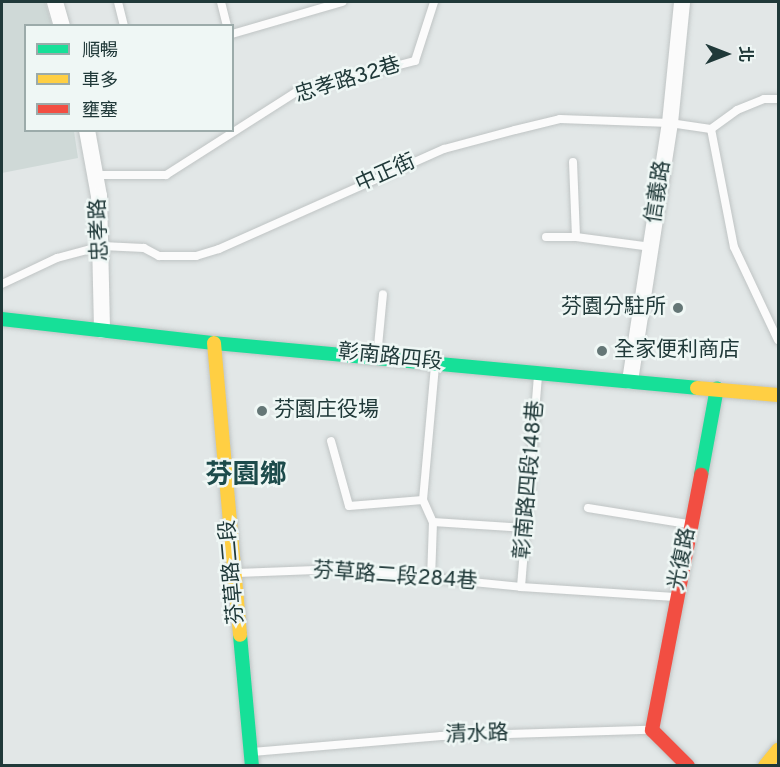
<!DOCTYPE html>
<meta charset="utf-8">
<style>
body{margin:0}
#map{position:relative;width:780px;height:767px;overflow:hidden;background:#e2e7e7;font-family:Overpass,"Noto Sans TC",sans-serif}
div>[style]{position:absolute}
.built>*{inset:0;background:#cfd9d7}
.roads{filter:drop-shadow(0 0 2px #bfc4c4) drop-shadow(0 0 2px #bfc4c4)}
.lane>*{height:8px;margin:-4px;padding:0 4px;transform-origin:4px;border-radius:4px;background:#fbfbfb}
.street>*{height:16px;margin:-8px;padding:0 8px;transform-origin:8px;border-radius:8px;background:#fbfbfb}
.fast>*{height:14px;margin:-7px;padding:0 7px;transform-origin:7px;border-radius:7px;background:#16e098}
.slow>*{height:14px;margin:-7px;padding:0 7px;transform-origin:7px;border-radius:7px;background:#ffcf43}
.jam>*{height:14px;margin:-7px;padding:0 7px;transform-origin:7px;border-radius:7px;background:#f24e42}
.dots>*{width:16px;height:16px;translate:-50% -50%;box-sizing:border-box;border:3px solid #eff7f5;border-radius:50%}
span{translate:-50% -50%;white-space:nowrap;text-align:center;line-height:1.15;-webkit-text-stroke:5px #eff7f5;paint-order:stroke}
.street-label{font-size:21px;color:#203939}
.poi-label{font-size:21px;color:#203939}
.right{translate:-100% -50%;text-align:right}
.left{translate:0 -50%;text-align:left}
.district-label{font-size:27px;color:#1d4b4b;font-weight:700}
.frame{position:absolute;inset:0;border:3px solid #203939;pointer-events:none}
.legend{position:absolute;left:24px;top:24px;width:210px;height:108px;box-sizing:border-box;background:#eff7f5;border:2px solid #9cabaa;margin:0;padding:8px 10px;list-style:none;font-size:18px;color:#203939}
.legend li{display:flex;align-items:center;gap:12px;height:30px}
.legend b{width:30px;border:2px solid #9cabaa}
.north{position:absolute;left:696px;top:24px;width:60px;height:60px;-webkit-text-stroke:4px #eff7f5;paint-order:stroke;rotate:90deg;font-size:16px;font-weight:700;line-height:24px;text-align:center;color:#203939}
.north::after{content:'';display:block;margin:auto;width:21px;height:27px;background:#203939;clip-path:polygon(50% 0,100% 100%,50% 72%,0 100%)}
</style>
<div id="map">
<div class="built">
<i style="clip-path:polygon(2px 2px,45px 2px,52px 25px,26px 26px,26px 130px,74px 131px,78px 158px,2px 173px)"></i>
</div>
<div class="roads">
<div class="lane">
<i style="left:118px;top:2px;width:25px;rotate:76deg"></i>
<i style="left:221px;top:2px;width:25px;rotate:76deg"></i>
<i style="left:232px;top:34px;width:115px;rotate:-16.2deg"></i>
<i style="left:711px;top:129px;width:120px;rotate:79deg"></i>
<i style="left:734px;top:247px;width:103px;rotate:64.7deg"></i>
<i style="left:573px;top:162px;width:75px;rotate:87.7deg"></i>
<i style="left:96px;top:175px;width:70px"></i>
<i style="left:166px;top:175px;width:156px;rotate:-32.5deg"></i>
<i style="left:298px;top:91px;width:121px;rotate:-14.4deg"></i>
<i style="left:415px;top:61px;width:62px;rotate:-72.1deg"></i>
<i style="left:546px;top:237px;width:30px"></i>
<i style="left:576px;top:237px;width:76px;rotate:7.6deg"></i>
<i style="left:2px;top:284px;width:61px;rotate:-25.3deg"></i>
<i style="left:57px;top:258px;width:47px;rotate:-14.9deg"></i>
<i style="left:102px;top:246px;width:42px;rotate:2.7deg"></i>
<i style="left:144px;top:248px;width:17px;rotate:28deg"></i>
<i style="left:159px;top:256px;width:37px"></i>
<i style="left:196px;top:256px;width:24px;rotate:-17deg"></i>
<i style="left:219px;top:249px;width:246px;rotate:-24deg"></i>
<i style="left:444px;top:149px;width:73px;rotate:-15deg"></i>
<i style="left:515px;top:130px;width:46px;rotate:-13.7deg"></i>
<i style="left:560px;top:119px;width:110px;rotate:2.1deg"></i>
<i style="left:670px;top:123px;width:41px;rotate:8.3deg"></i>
<i style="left:711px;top:129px;width:32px;rotate:-36deg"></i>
<i style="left:737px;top:110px;width:29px;rotate:-22deg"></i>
<i style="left:764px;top:99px;width:14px"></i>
<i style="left:377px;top:357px;width:63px;rotate:-84.6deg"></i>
<i style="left:331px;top:441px;width:67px;rotate:74.5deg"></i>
<i style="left:349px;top:506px;width:74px;rotate:-4.6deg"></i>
<i style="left:423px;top:500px;width:135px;rotate:-84.9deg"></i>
<i style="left:423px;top:500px;width:24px;rotate:66deg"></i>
<i style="left:433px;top:522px;width:56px;rotate:92deg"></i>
<i style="left:588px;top:508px;width:101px;rotate:9.1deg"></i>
<i style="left:433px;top:522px;width:93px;rotate:3.7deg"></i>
<i style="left:237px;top:573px;width:105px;rotate:-2.2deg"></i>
<i style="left:342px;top:569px;width:180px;rotate:5.7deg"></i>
<i style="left:521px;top:587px;width:154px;rotate:3.7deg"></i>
<i style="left:521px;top:587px;width:212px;rotate:-85.4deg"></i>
<i style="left:252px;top:752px;width:190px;rotate:-4.8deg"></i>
<i style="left:441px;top:736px;width:208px;rotate:-1.7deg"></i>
</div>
<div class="street">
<i style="left:55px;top:2px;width:25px;rotate:74deg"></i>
<i style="left:87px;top:130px;width:67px;rotate:79.7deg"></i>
<i style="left:99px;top:196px;width:134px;rotate:88.7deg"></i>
<i style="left:630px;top:381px;width:261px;rotate:-81.2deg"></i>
<i style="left:670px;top:123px;width:122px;rotate:-84.3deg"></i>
</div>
<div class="fast">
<i style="left:2px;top:319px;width:213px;rotate:6.5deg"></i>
<i style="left:214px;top:343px;width:485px;rotate:5.3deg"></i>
<i style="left:701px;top:475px;width:88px;rotate:-79.6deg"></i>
<i style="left:240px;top:635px;width:132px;rotate:84.8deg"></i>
</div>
<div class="slow">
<i style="left:214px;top:343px;width:293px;rotate:84.9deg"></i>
<i style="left:697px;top:388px;width:81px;rotate:4.9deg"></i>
<i style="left:765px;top:766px;width:21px;rotate:-51deg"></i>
</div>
<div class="jam">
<i style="left:688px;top:766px;width:51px;rotate:-135deg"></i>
<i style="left:652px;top:730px;width:260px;rotate:-79.1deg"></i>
</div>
</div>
<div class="dots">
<i style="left:678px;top:308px;background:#647676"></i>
<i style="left:602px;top:351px;background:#647676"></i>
<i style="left:262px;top:411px;background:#647676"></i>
</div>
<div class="street-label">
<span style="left:348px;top:81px;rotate:-17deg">忠孝路32巷</span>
<span style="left:386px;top:174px;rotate:-24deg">中正街</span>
<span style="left:659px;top:192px;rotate:-81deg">信義路</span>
<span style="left:100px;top:230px;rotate:-92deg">忠孝路</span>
<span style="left:390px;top:358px;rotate:6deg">彰南路四段</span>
<span style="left:530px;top:480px;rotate:-85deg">彰南路四段148巷</span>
<span style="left:683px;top:559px;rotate:-79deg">光復路</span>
<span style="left:233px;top:572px;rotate:-95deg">芬草路二段</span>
<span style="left:395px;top:577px;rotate:4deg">芬草路二段284巷</span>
<span style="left:477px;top:735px;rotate:-2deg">清水路</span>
</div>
<div class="poi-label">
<span class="right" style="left:666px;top:308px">芬園分駐所</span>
<span class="left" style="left:614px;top:351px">全家便利商店</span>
<span class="left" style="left:274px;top:411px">芬園庄役場</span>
</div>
<div class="district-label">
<span style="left:246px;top:477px">芬園鄉</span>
</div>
<div class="frame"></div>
<ul class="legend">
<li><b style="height:8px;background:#16e098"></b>順暢</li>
<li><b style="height:8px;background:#ffcf43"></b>車多</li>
<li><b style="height:8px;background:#f24e42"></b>壅塞</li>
</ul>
<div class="north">北</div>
</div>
